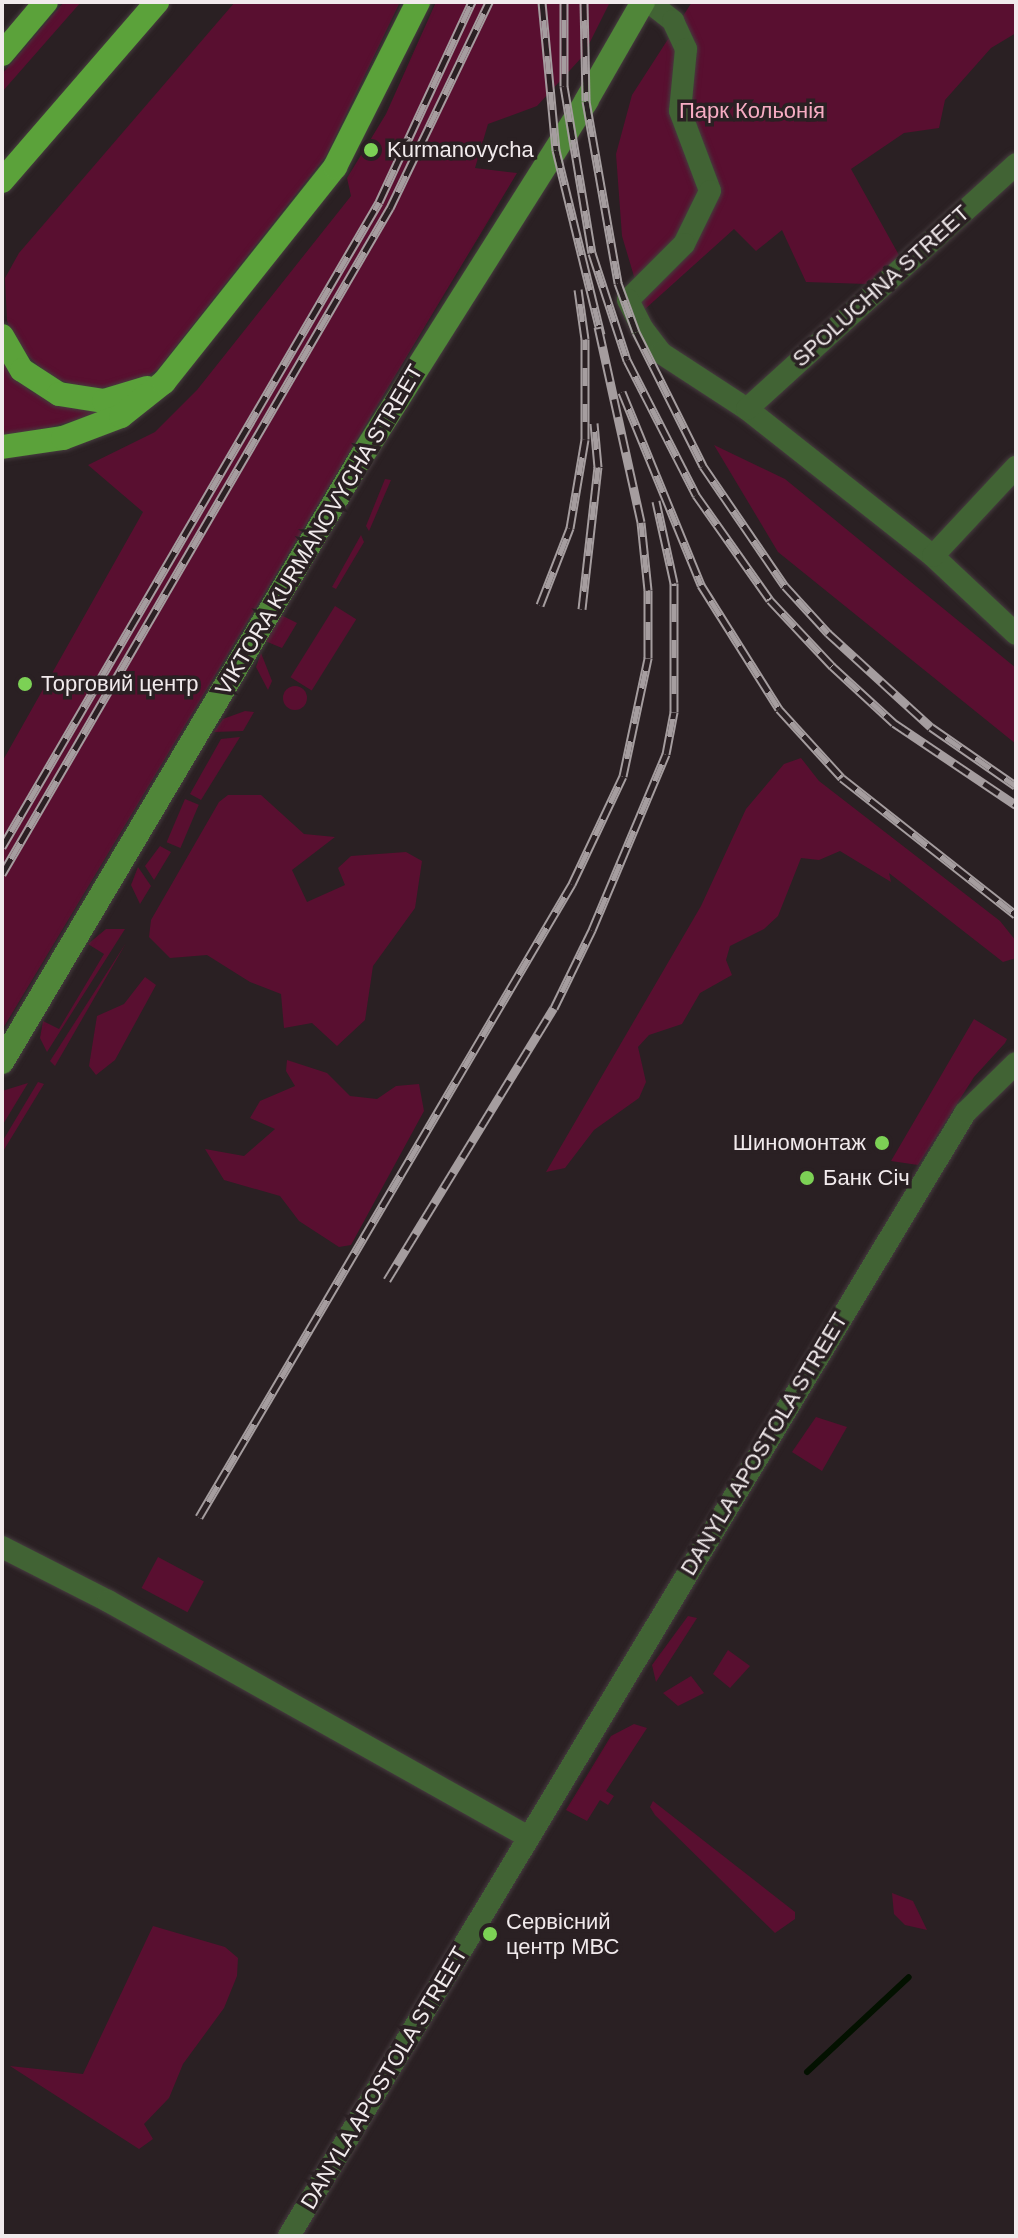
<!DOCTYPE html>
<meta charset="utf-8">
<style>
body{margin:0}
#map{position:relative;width:1018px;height:2238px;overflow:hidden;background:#2a2023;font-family:Helvetica,sans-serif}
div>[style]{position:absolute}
.green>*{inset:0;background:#590f30;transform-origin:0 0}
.round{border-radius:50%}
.stream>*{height:6px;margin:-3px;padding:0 3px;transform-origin:3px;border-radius:3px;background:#031100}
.roads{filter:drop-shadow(0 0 2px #463c3f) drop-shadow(0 0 2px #463c3f)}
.street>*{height:22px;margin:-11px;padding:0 11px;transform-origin:11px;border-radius:11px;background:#416334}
.secondary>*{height:24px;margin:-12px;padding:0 12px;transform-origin:12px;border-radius:12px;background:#508639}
.primary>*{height:24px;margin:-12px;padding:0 12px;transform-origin:12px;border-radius:12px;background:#5ba23a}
.rail>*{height:9px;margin-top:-4.5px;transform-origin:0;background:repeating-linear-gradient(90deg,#2a2023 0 18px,#a59d9f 0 36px);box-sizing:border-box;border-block:2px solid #a59d9f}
.dots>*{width:22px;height:22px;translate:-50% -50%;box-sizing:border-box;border:4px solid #2a2023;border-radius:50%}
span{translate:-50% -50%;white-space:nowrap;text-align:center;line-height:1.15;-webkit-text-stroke:7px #2a2023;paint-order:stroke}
.park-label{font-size:22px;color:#f7acc3}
.poi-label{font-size:22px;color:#f1eaec}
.left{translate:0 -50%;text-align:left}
.right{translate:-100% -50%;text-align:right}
.street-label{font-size:22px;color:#f1eaec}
.frame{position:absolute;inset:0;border:4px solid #f1eaec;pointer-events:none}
</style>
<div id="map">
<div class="green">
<i style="clip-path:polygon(64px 2px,81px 2px,2px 92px,2px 74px)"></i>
<i style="clip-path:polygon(235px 2px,400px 2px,326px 156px,158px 369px,142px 380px,92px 390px,50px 377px,17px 345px,7px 321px,5px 278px,19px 253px)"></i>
<i style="clip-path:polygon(436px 2px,610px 2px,583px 56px,537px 106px,488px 124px,475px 168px,517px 173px,2px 1030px,2px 762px,143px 512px,88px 465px,155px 432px,197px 390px,351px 196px,347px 178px,386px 114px)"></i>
<i style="clip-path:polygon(692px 2px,1016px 2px,1016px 33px,991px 48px,945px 100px,939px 128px,904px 133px,851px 169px,900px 257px,867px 284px,806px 282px,782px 230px,756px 251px,734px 229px,644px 310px,622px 236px,616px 154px,632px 95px)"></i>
<i style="clip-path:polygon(2px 359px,30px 391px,74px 409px,113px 410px,2px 440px)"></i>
<i style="clip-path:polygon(714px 445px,785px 479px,1016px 668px,1016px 744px,778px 552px)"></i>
<i style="clip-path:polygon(385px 479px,391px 480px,369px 531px,366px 526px)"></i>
<i style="clip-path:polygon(361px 535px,364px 542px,336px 589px,332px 587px)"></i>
<i style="left:335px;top:606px;width:25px;height:84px;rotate:32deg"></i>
<i style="clip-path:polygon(281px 615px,297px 623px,282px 648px,265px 641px)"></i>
<i style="clip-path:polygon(261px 653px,272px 681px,268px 690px,256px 667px)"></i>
<i class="round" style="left:283px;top:686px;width:24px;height:24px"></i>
<i style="clip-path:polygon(245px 711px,254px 712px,243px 731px,214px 732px,223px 719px)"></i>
<i style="clip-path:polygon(240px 737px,201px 800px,190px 794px,221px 739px)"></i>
<i style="clip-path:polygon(801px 758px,819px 781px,1000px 921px,1016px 941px,1016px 958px,1003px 962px,889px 873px,891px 882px,840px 851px,819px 860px,801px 858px,778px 916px,764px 929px,730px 946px,726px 960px,732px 975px,700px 993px,682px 1024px,649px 1035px,638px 1047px,646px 1082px,639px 1098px,594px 1130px,565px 1168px,546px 1172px,701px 906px,746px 809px,784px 764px)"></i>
<i style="clip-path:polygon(228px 795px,261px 795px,304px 834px,335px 837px,292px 870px,307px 902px,345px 885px,338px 868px,351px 856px,406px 852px,422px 861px,415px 908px,373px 966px,365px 1020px,337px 1046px,312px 1023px,284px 1028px,281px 994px,250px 982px,207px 955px,170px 958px,149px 937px,151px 920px,219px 802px)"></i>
<i style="left:185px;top:799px;width:15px;height:47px;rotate:23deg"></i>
<i style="clip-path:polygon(160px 846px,171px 852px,154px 880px,145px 866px)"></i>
<i style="clip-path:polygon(138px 867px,151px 886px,140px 904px,131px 885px)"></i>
<i style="clip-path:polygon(106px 929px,125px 929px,47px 1052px,40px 1038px,43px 1021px,59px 1029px,104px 954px,88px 944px)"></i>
<i style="clip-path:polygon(126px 943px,55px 1066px,50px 1061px)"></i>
<i style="clip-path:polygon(145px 977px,156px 985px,115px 1060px,96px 1075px,89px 1066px,97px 1016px,124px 1004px)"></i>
<i style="clip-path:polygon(974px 1019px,1007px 1039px,1005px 1043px,974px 1077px,918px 1165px,891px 1161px)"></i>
<i style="clip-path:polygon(287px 1060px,327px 1073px,350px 1096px,377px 1099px,396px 1086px,419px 1084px,424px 1111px,351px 1245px,339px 1247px,299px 1221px,280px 1196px,224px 1180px,205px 1149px,244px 1156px,275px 1129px,250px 1118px,260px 1101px,295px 1086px,286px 1071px)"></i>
<i style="clip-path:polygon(38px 1082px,44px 1084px,2px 1153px,2px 1142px)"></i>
<i style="clip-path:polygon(28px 1083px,2px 1126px,2px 1091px)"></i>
<i style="clip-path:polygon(816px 1417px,847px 1427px,822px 1471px,792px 1452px)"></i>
<i style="left:158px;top:1557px;width:52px;height:35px;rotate:28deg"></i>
<i style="clip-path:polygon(688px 1616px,697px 1618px,656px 1682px,652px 1665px)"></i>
<i style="clip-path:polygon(728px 1650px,750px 1666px,730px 1688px,713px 1674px)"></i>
<i style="clip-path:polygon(691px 1676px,704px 1693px,678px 1706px,663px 1693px)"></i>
<i style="clip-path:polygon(634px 1724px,647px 1728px,606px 1791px,614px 1796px,608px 1805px,600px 1800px,587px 1821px,566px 1810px,611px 1736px)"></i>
<i style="clip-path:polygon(653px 1801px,795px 1912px,795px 1919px,775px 1933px,655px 1815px,650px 1807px)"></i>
<i style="clip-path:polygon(892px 1893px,913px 1901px,927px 1930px,905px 1925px,894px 1914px)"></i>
<i style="clip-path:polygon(153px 1926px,225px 1947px,238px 1958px,237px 1976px,224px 2008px,183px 2064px,169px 2098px,144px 2124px,153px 2139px,139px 2149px,10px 2066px,83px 2074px)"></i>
</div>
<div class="stream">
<i style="left:807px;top:2072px;width:139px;rotate:-43deg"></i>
</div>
<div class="roads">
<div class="street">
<i style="left:649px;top:2px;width:31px;rotate:38deg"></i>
<i style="left:673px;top:21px;width:31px;rotate:65deg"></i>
<i style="left:686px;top:49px;width:62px;rotate:95.5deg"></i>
<i style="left:680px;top:111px;width:85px;rotate:69.4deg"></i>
<i style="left:710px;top:191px;width:59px;rotate:116.1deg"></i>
<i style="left:684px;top:244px;width:79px;rotate:135deg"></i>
<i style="left:628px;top:300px;width:33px;rotate:63deg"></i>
<i style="left:643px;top:329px;width:30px;rotate:53deg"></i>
<i style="left:661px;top:353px;width:103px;rotate:33.1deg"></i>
<i style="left:747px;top:409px;width:237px;rotate:38.3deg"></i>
<i style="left:933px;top:556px;width:114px;rotate:43.2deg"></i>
<i style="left:747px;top:409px;width:364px;rotate:-42.3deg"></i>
<i style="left:933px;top:556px;width:122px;rotate:-47deg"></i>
<i style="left:2px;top:1547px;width:119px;rotate:27deg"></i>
<i style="left:108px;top:1601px;width:480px;rotate:29.3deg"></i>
<i style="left:289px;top:2236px;width:1311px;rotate:-58.95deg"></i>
<i style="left:965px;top:1113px;width:71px;rotate:-44.4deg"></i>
</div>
<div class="secondary">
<i style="left:2px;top:1062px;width:705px;rotate:-59.29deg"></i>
<i style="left:362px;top:456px;width:420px;rotate:-57.7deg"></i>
<i style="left:586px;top:101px;width:114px;rotate:-60.1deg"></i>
</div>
<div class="primary">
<i style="left:2px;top:54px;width:68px;rotate:-49.8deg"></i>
<i style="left:2px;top:181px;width:237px;rotate:-49.1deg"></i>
<i style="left:2px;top:336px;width:39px;rotate:60deg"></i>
<i style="left:22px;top:370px;width:44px;rotate:33deg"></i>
<i style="left:59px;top:394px;width:46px;rotate:8.8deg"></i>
<i style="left:104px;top:401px;width:45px;rotate:-16.8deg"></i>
<i style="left:2px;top:447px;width:62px;rotate:-8.4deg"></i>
<i style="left:63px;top:438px;width:62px;rotate:-20.8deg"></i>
<i style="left:121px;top:416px;width:55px;rotate:-38.3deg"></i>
<i style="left:164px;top:382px;width:275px;rotate:-51.5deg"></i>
<i style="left:335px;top:167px;width:185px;rotate:-63.3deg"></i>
</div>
</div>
<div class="rail">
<i style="left:542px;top:2px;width:149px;rotate:84.6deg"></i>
<i style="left:556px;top:150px;width:190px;rotate:76.3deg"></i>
<i style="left:564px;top:2px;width:84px;rotate:90deg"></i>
<i style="left:564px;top:86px;width:169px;rotate:80.5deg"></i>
<i style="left:592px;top:253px;width:113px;rotate:71.9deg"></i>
<i style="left:627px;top:360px;width:152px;rotate:62.9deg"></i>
<i style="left:696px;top:495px;width:128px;rotate:54.8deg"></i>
<i style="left:770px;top:600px;width:91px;rotate:46.8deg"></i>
<i style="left:832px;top:666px;width:84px;rotate:42.6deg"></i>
<i style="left:894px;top:723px;width:147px;rotate:33.9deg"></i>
<i style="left:584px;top:2px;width:99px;rotate:88.8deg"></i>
<i style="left:586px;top:101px;width:185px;rotate:80deg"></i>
<i style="left:618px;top:283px;width:52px;rotate:69.8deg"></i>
<i style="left:636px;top:332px;width:150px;rotate:63.4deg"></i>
<i style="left:703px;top:466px;width:145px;rotate:55.7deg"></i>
<i style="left:785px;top:586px;width:64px;rotate:47.5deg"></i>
<i style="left:828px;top:633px;width:139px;rotate:42.4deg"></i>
<i style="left:931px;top:727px;width:103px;rotate:34.8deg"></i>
<i style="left:622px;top:392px;width:209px;rotate:67.7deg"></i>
<i style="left:701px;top:585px;width:146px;rotate:57.8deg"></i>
<i style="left:779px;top:709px;width:93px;rotate:47.6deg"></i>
<i style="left:842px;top:778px;width:221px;rotate:38.2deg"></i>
<i style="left:540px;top:605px;width:83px;rotate:-68.7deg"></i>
<i style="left:570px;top:528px;width:90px;rotate:-80.4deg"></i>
<i style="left:585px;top:439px;width:100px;rotate:-90deg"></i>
<i style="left:585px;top:339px;width:50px;rotate:-98deg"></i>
<i style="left:582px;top:609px;width:143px;rotate:-83.6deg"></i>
<i style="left:598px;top:467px;width:44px;rotate:-95.2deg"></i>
<i style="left:2px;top:847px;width:747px;rotate:-59.69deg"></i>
<i style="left:379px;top:202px;width:221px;rotate:-65.1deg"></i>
<i style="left:2px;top:874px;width:771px;rotate:-59.78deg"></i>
<i style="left:390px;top:208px;width:229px;rotate:-64.3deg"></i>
<i style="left:387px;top:1280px;width:319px;rotate:-58.5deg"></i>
<i style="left:554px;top:1008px;width:87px;rotate:-64deg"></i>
<i style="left:592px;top:930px;width:191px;rotate:-67.2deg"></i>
<i style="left:666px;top:754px;width:43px;rotate:-79.2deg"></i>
<i style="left:674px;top:712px;width:129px;rotate:-90deg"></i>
<i style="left:674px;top:583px;width:84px;rotate:-102.4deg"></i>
<i style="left:199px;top:1517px;width:735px;rotate:-59.49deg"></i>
<i style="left:572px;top:884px;width:119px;rotate:-64.7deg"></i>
<i style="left:623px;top:776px;width:121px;rotate:-78deg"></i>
<i style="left:648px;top:658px;width:68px;rotate:-90deg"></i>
<i style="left:648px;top:590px;width:68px;rotate:-95.9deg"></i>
<i style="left:641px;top:522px;width:200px;rotate:-102.4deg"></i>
</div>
<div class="dots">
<i style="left:371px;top:150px;background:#7cd155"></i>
<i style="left:25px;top:684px;background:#7cd155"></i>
<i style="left:882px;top:1143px;background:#7cd155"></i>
<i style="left:807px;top:1178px;background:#7cd155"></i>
<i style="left:490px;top:1934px;background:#7cd155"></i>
</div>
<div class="park-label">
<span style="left:752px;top:111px">Парк Кольонія</span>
</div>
<div class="poi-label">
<span class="left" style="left:387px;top:150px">Kurmanovycha</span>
<span class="left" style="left:41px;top:684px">Торговий центр</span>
<span class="right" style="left:866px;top:1143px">Шиномонтаж</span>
<span class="left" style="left:823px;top:1178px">Банк Січ</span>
<span class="left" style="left:506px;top:1934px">Сервісний<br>центр МВС</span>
</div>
<div class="street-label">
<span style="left:881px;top:286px;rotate:-42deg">SPOLUCHNA STREET</span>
<span style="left:319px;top:530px;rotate:-59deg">VIKTORA KURMANOVYCHA STREET</span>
<span style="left:764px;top:1444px;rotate:-59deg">DANYLA APOSTOLA STREET</span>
<span style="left:384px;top:2078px;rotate:-59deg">DANYLA APOSTOLA STREET</span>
</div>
<div class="frame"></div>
</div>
